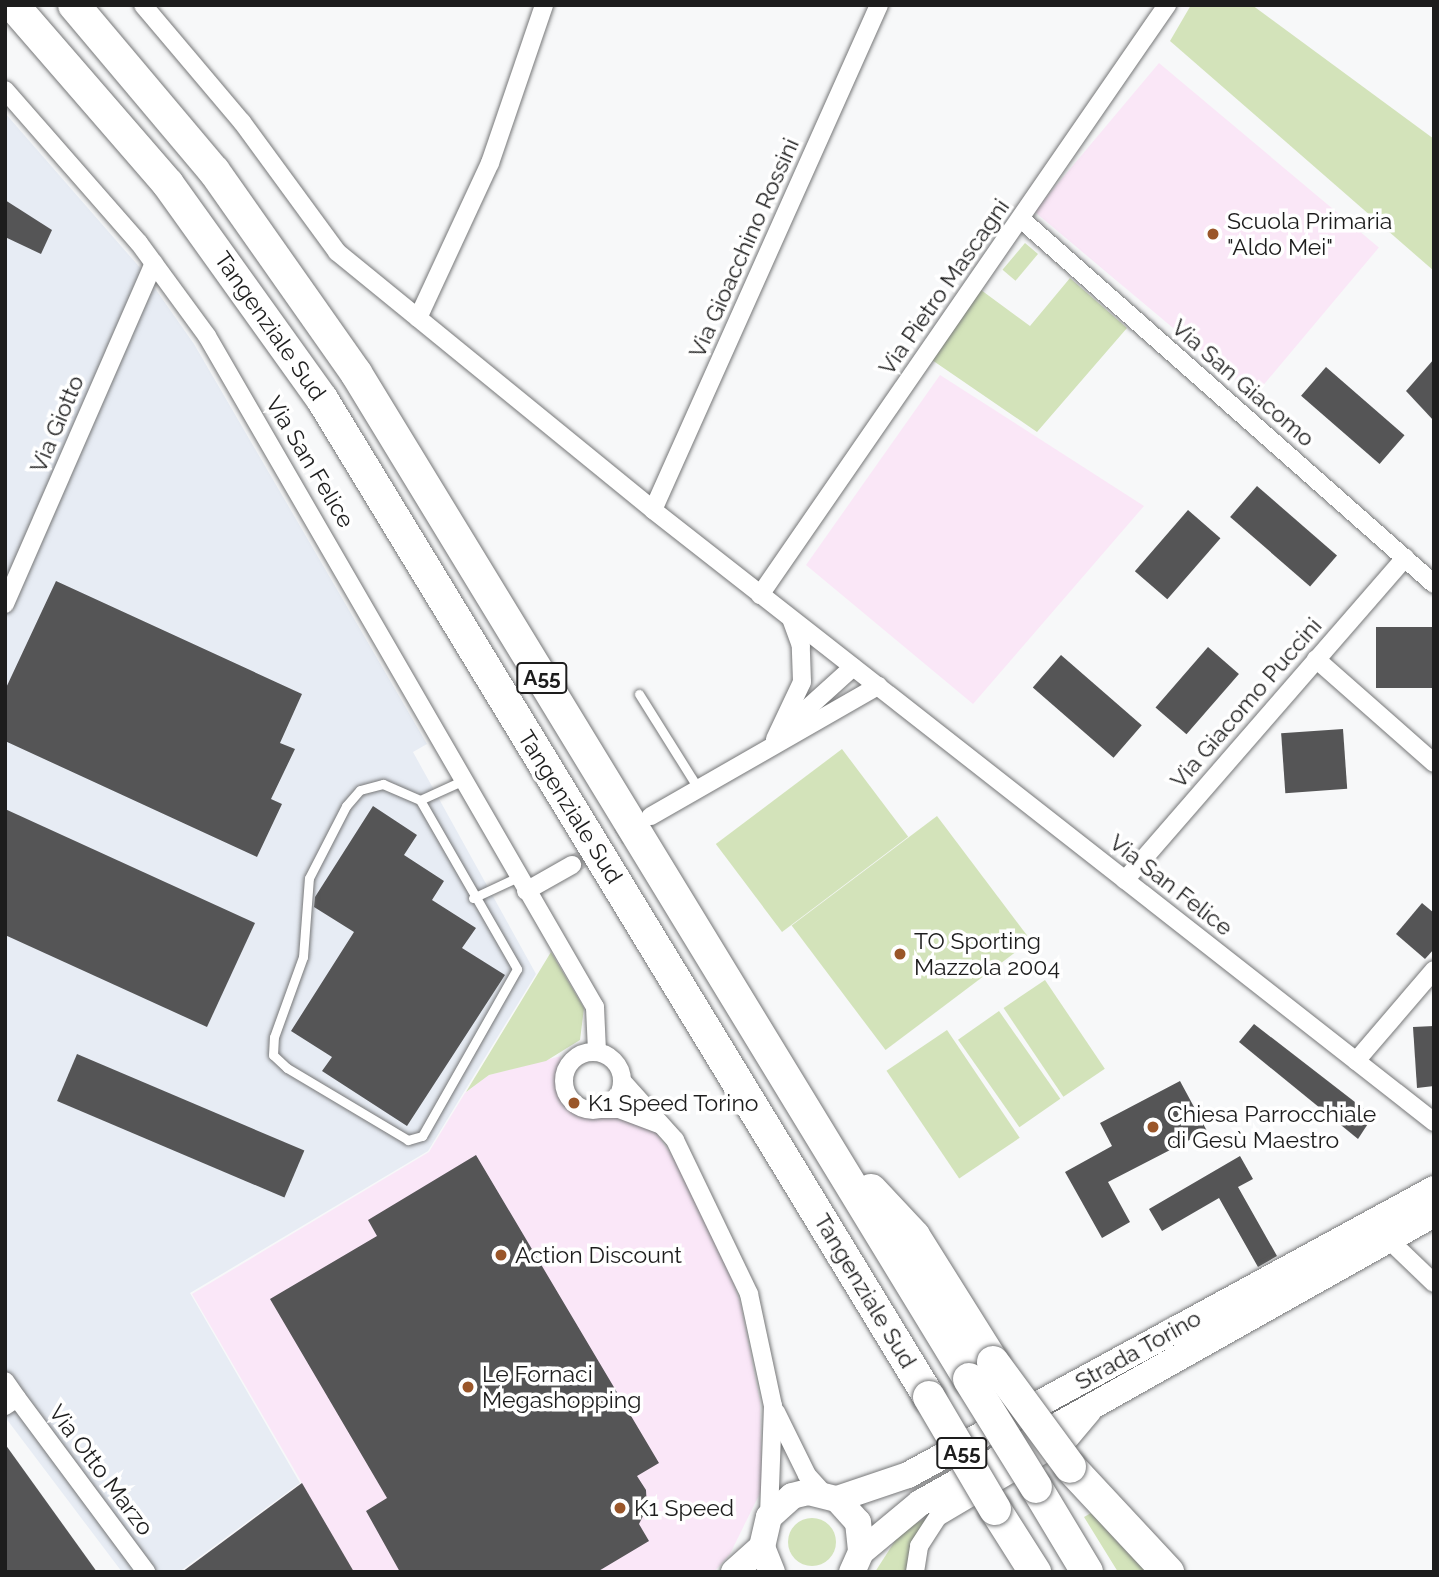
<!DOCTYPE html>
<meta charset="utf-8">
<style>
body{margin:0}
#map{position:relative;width:1439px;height:1577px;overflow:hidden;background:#f7f8f9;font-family:Raleway,sans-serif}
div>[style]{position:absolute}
.commercial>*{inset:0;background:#fae7f8}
.built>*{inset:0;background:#e7ecf4}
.education>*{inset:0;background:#fae7f7;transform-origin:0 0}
.green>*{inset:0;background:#d3e3ba;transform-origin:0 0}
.round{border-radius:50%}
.building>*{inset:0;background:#555556;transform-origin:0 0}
.minor-tunnel>*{height:18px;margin-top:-9px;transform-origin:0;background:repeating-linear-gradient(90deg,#d6d7d8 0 18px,transparent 0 27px)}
.roads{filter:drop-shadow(0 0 2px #767778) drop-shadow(0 0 2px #767778)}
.service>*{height:9px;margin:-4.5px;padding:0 4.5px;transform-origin:4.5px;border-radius:4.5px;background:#fff}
.minor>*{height:18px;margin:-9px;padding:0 9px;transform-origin:9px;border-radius:9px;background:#fff}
.minor>.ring{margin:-9px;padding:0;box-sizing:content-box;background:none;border:18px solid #fff;border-radius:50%}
.primary>*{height:26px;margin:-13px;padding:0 13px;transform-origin:13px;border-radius:13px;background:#fff}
.motorway>*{height:32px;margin:-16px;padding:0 16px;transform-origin:16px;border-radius:16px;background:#fff}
.bridges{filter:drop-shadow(0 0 2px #767778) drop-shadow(0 0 2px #767778)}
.motorway-bridge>*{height:32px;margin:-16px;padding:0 16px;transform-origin:16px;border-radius:16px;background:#fff}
.dots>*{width:19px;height:19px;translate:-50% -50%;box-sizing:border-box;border:4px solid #fff;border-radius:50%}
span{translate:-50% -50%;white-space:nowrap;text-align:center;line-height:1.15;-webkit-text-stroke:7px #fff;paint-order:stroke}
.shield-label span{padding:2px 5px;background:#fff;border:2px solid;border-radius:5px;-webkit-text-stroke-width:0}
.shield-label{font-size:21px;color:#1d1d1d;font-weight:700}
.poi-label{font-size:23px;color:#1d1d1d}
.left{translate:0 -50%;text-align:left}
.street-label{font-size:23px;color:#1d1d1d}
.frame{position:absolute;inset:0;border:7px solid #1d1d1d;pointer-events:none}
</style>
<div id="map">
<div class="commercial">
<i style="clip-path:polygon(561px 1056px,555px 1088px,575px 1115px,620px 1114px,654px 1130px,676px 1161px,724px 1256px,741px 1305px,760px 1401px,762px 1489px,730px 1554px,714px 1572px,182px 1572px,302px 1483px,192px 1294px,429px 1152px,465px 1093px,489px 1075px)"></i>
</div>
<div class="built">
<i style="clip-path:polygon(5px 113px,142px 270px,194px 344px,427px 744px,413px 752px,536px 974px,428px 1151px,190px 1293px,300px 1483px,179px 1572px,122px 1572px,5px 1417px)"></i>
</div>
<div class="education">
<i style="left:1159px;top:63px;width:287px;height:194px;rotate:40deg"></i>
<i style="clip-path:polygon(940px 375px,1144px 506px,973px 704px,806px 565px)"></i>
</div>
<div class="green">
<i style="clip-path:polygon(1191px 5px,1252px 5px,1434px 139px,1434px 271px,1170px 41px)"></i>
<i style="left:1025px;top:243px;width:17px;height:35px;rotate:40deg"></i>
<i style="clip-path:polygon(1070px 278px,1127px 328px,1037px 432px,932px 360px,981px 290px,1030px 326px)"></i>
<i style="left:842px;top:749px;width:110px;height:158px;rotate:53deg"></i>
<i style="left:937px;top:816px;width:156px;height:182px;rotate:53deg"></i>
<i style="clip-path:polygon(551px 952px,584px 1008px,580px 1040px,546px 1061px,489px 1075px,466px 1092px)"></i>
<i style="left:1045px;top:980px;width:107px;height:50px;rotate:56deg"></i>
<i style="left:999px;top:1011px;width:107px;height:50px;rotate:55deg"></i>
<i style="left:947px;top:1030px;width:130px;height:73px;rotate:56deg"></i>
<i style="clip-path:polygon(1091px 1513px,1124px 1549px,1149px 1572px,1118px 1572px,1084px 1517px)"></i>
<i style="clip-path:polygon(929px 1517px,910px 1572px,875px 1572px,902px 1530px)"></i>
<i class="round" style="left:788px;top:1518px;width:48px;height:48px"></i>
</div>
<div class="building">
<i style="clip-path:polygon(5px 200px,52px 230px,41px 254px,5px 237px)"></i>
<i style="clip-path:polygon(1434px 359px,1434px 421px,1406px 391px)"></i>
<i style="left:1326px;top:367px;width:104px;height:38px;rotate:41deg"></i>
<i style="left:1257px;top:486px;width:106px;height:41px;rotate:41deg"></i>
<i style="left:1188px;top:510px;width:43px;height:81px;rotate:41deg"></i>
<i style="clip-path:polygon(56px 581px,302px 694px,280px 743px,295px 749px,271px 799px,282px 804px,257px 857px,5px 741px,5px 690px)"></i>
<i style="left:1434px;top:627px;width:61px;height:58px;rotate:90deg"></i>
<i style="left:1208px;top:647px;width:41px;height:80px;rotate:41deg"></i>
<i style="left:1061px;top:655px;width:107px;height:43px;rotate:41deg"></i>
<i style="left:1343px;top:729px;width:60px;height:62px;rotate:86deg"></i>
<i style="clip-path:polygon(373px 806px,417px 835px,404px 855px,444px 881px,432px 900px,476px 928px,462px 948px,505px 975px,407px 1126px,322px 1071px,332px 1057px,291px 1031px,354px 932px,314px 907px,315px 897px)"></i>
<i style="clip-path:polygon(5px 809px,255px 923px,207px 1027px,5px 935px)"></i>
<i style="clip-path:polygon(1422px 903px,1434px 913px,1434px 949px,1425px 959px,1396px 934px)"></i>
<i style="clip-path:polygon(1254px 1024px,1373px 1116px,1358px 1139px,1239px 1042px)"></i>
<i style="clip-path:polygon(1434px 1026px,1434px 1086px,1417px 1088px,1413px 1027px)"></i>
<i style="left:77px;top:1054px;width:247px;height:51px;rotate:23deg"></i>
<i style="clip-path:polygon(1180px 1081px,1207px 1131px,1108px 1182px,1130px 1222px,1102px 1238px,1065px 1172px,1112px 1146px,1100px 1123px)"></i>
<i style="clip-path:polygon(476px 1155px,659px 1463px,637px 1476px,646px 1490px,647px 1508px,639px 1524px,649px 1541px,597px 1572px,400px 1572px,366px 1511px,387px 1498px,270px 1299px,377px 1236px,368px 1220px)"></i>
<i style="clip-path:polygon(1240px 1156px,1253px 1179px,1238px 1187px,1277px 1256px,1258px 1267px,1219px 1198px,1162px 1231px,1149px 1209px)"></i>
<i style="clip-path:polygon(5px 1444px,97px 1572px,5px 1572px)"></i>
<i style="clip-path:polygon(302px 1483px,354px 1572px,182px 1572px)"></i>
</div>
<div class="minor-tunnel">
<i style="left:572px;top:865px;width:79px;rotate:-31.1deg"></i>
</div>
<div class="roads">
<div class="service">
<i style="left:639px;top:694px;width:111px;rotate:57.9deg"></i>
<i style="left:420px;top:800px;width:195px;rotate:60.1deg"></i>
<i style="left:517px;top:969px;width:192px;rotate:119.6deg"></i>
<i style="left:422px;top:1136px;width:15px;rotate:164deg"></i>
<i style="left:408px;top:1140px;width:141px;rotate:-149.2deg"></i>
<i style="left:287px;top:1068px;width:19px;rotate:-137deg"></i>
<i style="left:273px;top:1055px;width:18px;rotate:-87deg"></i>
<i style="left:274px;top:1037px;width:85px;rotate:-70.1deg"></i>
<i style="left:303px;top:957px;width:79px;rotate:-85.7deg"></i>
<i style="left:309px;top:878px;width:81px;rotate:-62.8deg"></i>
<i style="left:346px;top:806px;width:21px;rotate:-49deg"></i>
<i style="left:360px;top:790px;width:24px;rotate:-15deg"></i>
<i style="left:383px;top:784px;width:40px;rotate:23.4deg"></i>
<i style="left:420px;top:800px;width:48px;rotate:-24.4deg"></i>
<i style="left:473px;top:898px;width:50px;rotate:-25deg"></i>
</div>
<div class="minor">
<i style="left:143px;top:5px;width:153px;rotate:49.8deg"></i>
<i style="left:242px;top:122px;width:161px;rotate:53.8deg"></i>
<i style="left:337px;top:252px;width:408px;rotate:39.2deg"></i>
<i style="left:653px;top:510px;width:992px;rotate:38.08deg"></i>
<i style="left:5px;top:90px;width:203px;rotate:48.8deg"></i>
<i style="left:139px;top:243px;width:115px;rotate:53.8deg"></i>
<i style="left:207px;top:336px;width:775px;rotate:59.96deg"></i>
<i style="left:595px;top:1007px;width:44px;rotate:87.4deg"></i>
<i style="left:1021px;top:219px;width:551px;rotate:41.47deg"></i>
<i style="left:418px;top:318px;width:171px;rotate:-65.1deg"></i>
<i style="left:490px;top:163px;width:167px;rotate:-71.1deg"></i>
<i style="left:653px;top:510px;width:553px;rotate:-65.89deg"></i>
<i style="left:760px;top:595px;width:717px;rotate:-55.4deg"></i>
<i style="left:5px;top:604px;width:372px;rotate:-66.4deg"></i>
<i style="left:1316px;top:659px;width:157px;rotate:41.4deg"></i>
<i style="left:790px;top:724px;width:85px;rotate:-42.1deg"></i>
<i style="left:775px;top:739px;width:63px;rotate:-64.7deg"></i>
<i style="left:802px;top:682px;width:36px;rotate:-92deg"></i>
<i style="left:801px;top:646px;width:27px;rotate:-110deg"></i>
<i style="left:651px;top:816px;width:262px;rotate:-29.8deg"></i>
<i style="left:1125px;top:880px;width:427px;rotate:-49deg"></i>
<i style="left:526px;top:891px;width:53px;rotate:-29.5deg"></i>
<i class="ring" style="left:564px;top:1052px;width:40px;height:40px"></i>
<i style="left:1356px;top:1061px;width:120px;rotate:-49.4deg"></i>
<i style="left:623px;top:1082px;width:78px;rotate:48.1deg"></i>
<i style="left:675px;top:1140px;width:171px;rotate:64.3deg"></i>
<i style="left:749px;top:1294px;width:115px;rotate:77.9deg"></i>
<i style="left:773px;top:1406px;width:111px;rotate:92.1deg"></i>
<i style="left:599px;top:1109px;width:20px"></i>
<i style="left:619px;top:1109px;width:43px;rotate:20.6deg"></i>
<i style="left:1387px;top:1238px;width:65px;rotate:43.8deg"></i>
<i style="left:5px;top:1381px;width:21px;rotate:55deg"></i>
<i style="left:5px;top:1406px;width:14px;rotate:-34deg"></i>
<i style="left:17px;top:1398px;width:217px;rotate:53.4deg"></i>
<i style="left:776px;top:1412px;width:70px;rotate:63.8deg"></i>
<i style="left:807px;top:1475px;width:24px;rotate:48deg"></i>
<i style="left:915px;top:1572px;width:26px;rotate:-81deg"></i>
<i style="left:919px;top:1546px;width:35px;rotate:-57deg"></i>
<i style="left:938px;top:1517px;width:153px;rotate:-30.6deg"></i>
<i style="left:1070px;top:1439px;width:34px;rotate:-50deg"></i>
</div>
<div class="primary">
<i style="left:837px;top:1499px;width:75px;rotate:-18.7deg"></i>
<i style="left:908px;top:1475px;width:599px;rotate:-28.53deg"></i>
<i style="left:861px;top:1552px;width:77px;rotate:-39.7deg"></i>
<i style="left:920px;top:1503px;width:590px;rotate:-29.35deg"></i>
<i style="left:734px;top:1572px;width:38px;rotate:-42deg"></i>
<i style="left:772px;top:1572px;width:27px;rotate:-112deg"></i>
<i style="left:762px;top:1547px;width:31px;rotate:-77deg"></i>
<i style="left:769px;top:1517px;width:31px;rotate:-42deg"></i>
<i style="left:792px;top:1496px;width:16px;rotate:-14deg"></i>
<i style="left:808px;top:1492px;width:30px;rotate:14deg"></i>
<i style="left:837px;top:1499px;width:31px;rotate:48deg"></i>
<i style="left:858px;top:1522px;width:30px;rotate:84deg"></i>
<i style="left:861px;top:1552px;width:22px;rotate:114deg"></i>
</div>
<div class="motorway">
<i style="left:13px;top:5px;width:237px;rotate:49.1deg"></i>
<i style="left:168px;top:184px;width:264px;rotate:54.4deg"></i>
<i style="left:322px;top:399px;width:1168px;rotate:58.69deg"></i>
<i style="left:74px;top:5px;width:217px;rotate:49.9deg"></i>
<i style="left:214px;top:171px;width:247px;rotate:54.9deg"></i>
<i style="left:356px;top:373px;width:1178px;rotate:58.64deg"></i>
<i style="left:871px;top:1190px;width:63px;rotate:46.9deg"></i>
<i style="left:914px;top:1236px;width:149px;rotate:57.9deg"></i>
<i style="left:1070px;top:1467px;width:144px;rotate:47deg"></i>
<i style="left:1036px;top:1487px;width:99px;rotate:59deg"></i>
<i style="left:995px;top:1509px;width:75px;rotate:57.6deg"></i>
</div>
</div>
<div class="bridges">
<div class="motorway-bridge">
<i style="left:993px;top:1362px;width:130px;rotate:53.7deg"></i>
<i style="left:969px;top:1379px;width:127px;rotate:58.2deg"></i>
<i style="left:929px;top:1397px;width:130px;rotate:59.5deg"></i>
</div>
</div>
<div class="dots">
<i style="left:1213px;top:234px;background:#9a5629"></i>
<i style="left:900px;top:954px;background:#9a5629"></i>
<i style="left:574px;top:1103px;background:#9a5629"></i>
<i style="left:1153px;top:1127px;background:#9a5629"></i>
<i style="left:501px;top:1255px;background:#9a5629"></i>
<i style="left:468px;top:1387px;background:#9a5629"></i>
<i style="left:620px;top:1508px;background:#9a5629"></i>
</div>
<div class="shield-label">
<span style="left:542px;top:678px">A55</span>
<span style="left:962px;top:1453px">A55</span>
</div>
<div class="poi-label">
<span class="left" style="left:1227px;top:234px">Scuola Primaria<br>"Aldo Mei"</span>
<span class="left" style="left:914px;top:954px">TO Sporting<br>Mazzola 2004</span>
<span class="left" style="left:588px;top:1103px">K1 Speed Torino</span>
<span class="left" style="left:1167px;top:1127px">Chiesa Parrocchiale<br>di Gesù Maestro</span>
<span class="left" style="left:515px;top:1255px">Action Discount</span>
<span class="left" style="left:482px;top:1387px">Le Fornaci<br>Megashopping</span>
<span class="left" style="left:634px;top:1508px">K1 Speed</span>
</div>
<div class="street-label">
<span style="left:744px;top:248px;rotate:-66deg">Via Gioacchino Rossini</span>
<span style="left:944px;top:287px;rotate:-55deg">Via Pietro Mascagni</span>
<span style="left:270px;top:326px;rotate:55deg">Tangenziale Sud</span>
<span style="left:1243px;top:383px;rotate:41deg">Via San Giacomo</span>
<span style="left:57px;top:424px;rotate:-67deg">Via Giotto</span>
<span style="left:310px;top:462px;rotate:59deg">Via San Felice</span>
<span style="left:1246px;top:703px;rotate:-49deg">Via Giacomo Puccini</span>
<span style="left:570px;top:807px;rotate:58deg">Tangenziale Sud</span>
<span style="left:1171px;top:885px;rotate:38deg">Via San Felice</span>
<span style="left:865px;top:1291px;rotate:59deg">Tangenziale Sud</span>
<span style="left:1138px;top:1350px;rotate:-29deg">Strada Torino</span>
<span style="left:101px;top:1470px;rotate:53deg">Via Otto Marzo</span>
</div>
<div class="frame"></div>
</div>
